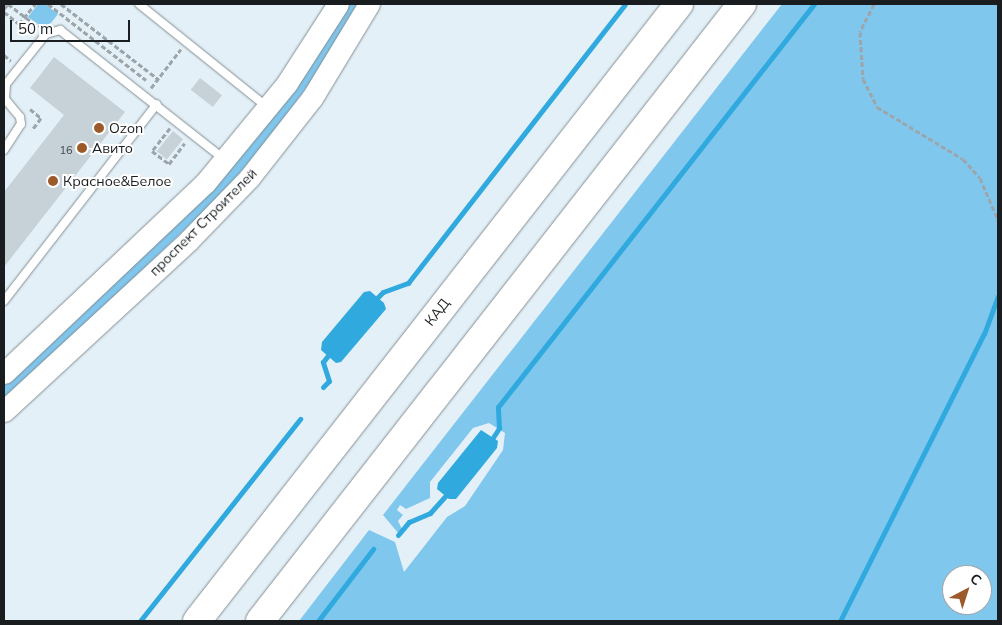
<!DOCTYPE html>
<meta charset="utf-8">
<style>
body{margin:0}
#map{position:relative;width:1002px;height:625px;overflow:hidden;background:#e4f0f7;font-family:Mulish,sans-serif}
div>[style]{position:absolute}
.green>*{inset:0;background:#80c7ee}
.water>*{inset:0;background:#30a9df}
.stream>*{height:5px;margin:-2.5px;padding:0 2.5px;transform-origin:2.5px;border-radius:2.5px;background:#30a9df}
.building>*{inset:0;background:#c6d1d8;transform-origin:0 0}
.path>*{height:3px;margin-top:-1.5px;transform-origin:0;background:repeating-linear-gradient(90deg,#9ca5aa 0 5px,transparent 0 7.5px)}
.roads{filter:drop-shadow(0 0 1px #848f95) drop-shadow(0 0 1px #848f95)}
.lane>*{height:8px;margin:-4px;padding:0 4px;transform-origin:4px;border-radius:4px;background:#fff}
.secondary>*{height:21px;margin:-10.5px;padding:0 10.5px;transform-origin:10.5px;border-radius:10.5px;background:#fff}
.highway>*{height:28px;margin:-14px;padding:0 14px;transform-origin:14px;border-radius:14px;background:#fff}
.dots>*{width:14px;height:14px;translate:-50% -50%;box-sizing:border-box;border:2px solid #fff;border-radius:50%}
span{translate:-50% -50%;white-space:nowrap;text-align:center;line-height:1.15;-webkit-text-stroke:4px #fff;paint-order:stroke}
.number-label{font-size:11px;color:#444a4e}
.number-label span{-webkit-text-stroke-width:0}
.poi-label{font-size:14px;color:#191d20}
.left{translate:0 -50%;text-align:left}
.street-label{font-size:14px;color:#191d20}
.frame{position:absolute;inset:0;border:5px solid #191d20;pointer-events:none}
.north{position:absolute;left:942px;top:565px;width:50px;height:50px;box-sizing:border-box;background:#fff;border:1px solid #a3a5a6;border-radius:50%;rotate:40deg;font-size:14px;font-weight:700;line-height:20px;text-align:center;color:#191d20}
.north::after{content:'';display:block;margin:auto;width:18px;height:22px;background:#9c5929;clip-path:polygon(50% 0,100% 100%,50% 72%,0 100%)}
.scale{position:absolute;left:10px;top:20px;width:120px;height:22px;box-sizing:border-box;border:2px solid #191d20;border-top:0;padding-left:6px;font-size:15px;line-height:18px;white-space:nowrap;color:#191d20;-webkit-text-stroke:4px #fff;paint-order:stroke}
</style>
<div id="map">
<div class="green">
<i style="clip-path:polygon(38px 4px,45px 4px,58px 14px,51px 23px,42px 27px,28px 17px)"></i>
<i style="clip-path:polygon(345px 4px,359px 4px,309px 84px,260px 150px,218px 198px,4px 401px,4px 384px,166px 232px)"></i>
<i style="clip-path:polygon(evenodd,782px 4px,998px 4px,998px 621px,299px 621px,369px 530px,395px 542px,404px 572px,447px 517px,465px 506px,503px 450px,505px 433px,489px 423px,473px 428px,430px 482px,430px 498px,406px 509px,400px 505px,397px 510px,403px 515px,398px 521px,402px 529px,399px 534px,383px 515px,782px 4px,952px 575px,982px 575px,982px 605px,952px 605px,952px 575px)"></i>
</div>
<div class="water">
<i style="clip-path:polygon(370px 291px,384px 303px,386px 309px,341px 362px,336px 363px,321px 350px,322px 342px,364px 292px)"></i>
<i style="clip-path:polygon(481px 430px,498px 441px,497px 448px,456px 499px,449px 499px,437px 489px,438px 483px)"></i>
</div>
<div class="stream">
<i style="left:373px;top:302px;width:14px;rotate:-45deg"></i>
<i style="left:383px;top:292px;width:27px;rotate:-20deg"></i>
<i style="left:408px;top:283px;width:353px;rotate:-52.1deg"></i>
<i style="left:323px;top:387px;width:8px;rotate:-45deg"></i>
<i style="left:329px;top:381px;width:20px;rotate:-108deg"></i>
<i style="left:323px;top:362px;width:15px;rotate:-53deg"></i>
<i style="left:490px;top:442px;width:17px;rotate:-57deg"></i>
<i style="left:499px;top:428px;width:21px;rotate:-93deg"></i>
<i style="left:498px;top:407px;width:512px;rotate:-51.9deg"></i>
<i style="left:398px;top:535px;width:17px;rotate:-50deg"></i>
<i style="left:409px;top:522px;width:23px;rotate:-23deg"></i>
<i style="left:430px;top:513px;width:30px;rotate:-48deg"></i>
<i style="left:140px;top:621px;width:258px;rotate:-51.6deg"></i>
<i style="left:318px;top:621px;width:91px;rotate:-52.6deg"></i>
<i style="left:840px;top:621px;width:321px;rotate:-63.4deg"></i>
<i style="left:984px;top:334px;width:40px;rotate:-69.8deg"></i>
</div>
<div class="building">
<i style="clip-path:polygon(54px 57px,125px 112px,4px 267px,4px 192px,64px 115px,30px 88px)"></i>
<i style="left:200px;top:78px;width:28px;height:15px;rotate:38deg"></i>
<i style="left:173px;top:131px;width:13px;height:26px;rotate:39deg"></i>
</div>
<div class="path">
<i style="left:8px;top:4px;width:38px;rotate:37deg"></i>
<i style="left:48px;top:4px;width:124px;rotate:37.8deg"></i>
<i style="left:61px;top:4px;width:123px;rotate:37.7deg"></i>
<i style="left:874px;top:4px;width:31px;rotate:117deg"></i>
<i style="left:860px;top:32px;width:47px;rotate:86.3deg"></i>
<i style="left:863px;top:79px;width:31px;rotate:63deg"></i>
<i style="left:877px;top:107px;width:100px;rotate:31.2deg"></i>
<i style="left:963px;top:159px;width:25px;rotate:48deg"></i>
<i style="left:980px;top:178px;width:46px;rotate:66.8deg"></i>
<i style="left:4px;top:9px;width:6px;rotate:-51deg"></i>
<i style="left:4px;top:12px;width:37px;rotate:38deg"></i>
<i style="left:19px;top:24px;width:26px;rotate:-51deg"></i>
<i style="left:4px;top:55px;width:9px;rotate:41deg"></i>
<i style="left:151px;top:88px;width:49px;rotate:-52.4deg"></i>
<i style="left:30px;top:109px;width:14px;rotate:39deg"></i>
<i style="left:41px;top:118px;width:15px;rotate:127deg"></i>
<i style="left:170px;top:128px;width:29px;rotate:128deg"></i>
<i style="left:152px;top:151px;width:21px;rotate:37deg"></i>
<i style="left:169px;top:164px;width:26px;rotate:-53deg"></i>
</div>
<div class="roads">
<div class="lane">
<i style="left:139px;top:4px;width:163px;rotate:38.8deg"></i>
<i style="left:4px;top:150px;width:31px;rotate:-57deg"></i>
<i style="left:21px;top:124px;width:7px;rotate:-98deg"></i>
<i style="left:20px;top:117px;width:23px;rotate:-130deg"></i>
<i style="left:5px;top:99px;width:15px;rotate:-86deg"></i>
<i style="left:6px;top:84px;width:64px;rotate:-51.3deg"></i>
<i style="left:46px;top:34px;width:15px;rotate:-16deg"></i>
<i style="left:60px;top:30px;width:209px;rotate:38.2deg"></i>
<i style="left:4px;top:301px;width:249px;rotate:-52.2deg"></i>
</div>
<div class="secondary">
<i style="left:4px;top:373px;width:277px;rotate:-43.4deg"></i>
<i style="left:205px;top:183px;width:129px;rotate:-50.6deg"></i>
<i style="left:287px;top:83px;width:94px;rotate:-57.2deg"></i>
<i style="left:4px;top:411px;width:252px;rotate:-42.7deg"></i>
<i style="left:189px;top:240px;width:86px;rotate:-45.9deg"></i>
<i style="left:249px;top:178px;width:102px;rotate:-51.8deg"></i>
<i style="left:312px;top:98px;width:110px;rotate:-58.8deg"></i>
</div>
<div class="highway">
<i style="left:197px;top:621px;width:783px;rotate:-52deg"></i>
<i style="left:260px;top:621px;width:783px;rotate:-52deg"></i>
</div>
</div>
<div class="dots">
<i style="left:99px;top:128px;background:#9c5929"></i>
<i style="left:82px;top:148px;background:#9c5929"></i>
<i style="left:53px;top:181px;background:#9c5929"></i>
</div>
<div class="number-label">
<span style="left:66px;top:150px">16</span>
</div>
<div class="poi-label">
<span class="left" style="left:109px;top:128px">Ozon</span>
<span class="left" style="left:92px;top:148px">Авито</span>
<span class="left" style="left:63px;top:181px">Красное&amp;Белое</span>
</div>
<div class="street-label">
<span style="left:203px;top:222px;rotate:-45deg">проспект Строителей</span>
<span style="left:437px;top:312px;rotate:-52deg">КАД</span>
</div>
<div class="frame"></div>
<div class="north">С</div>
<div class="scale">50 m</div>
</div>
